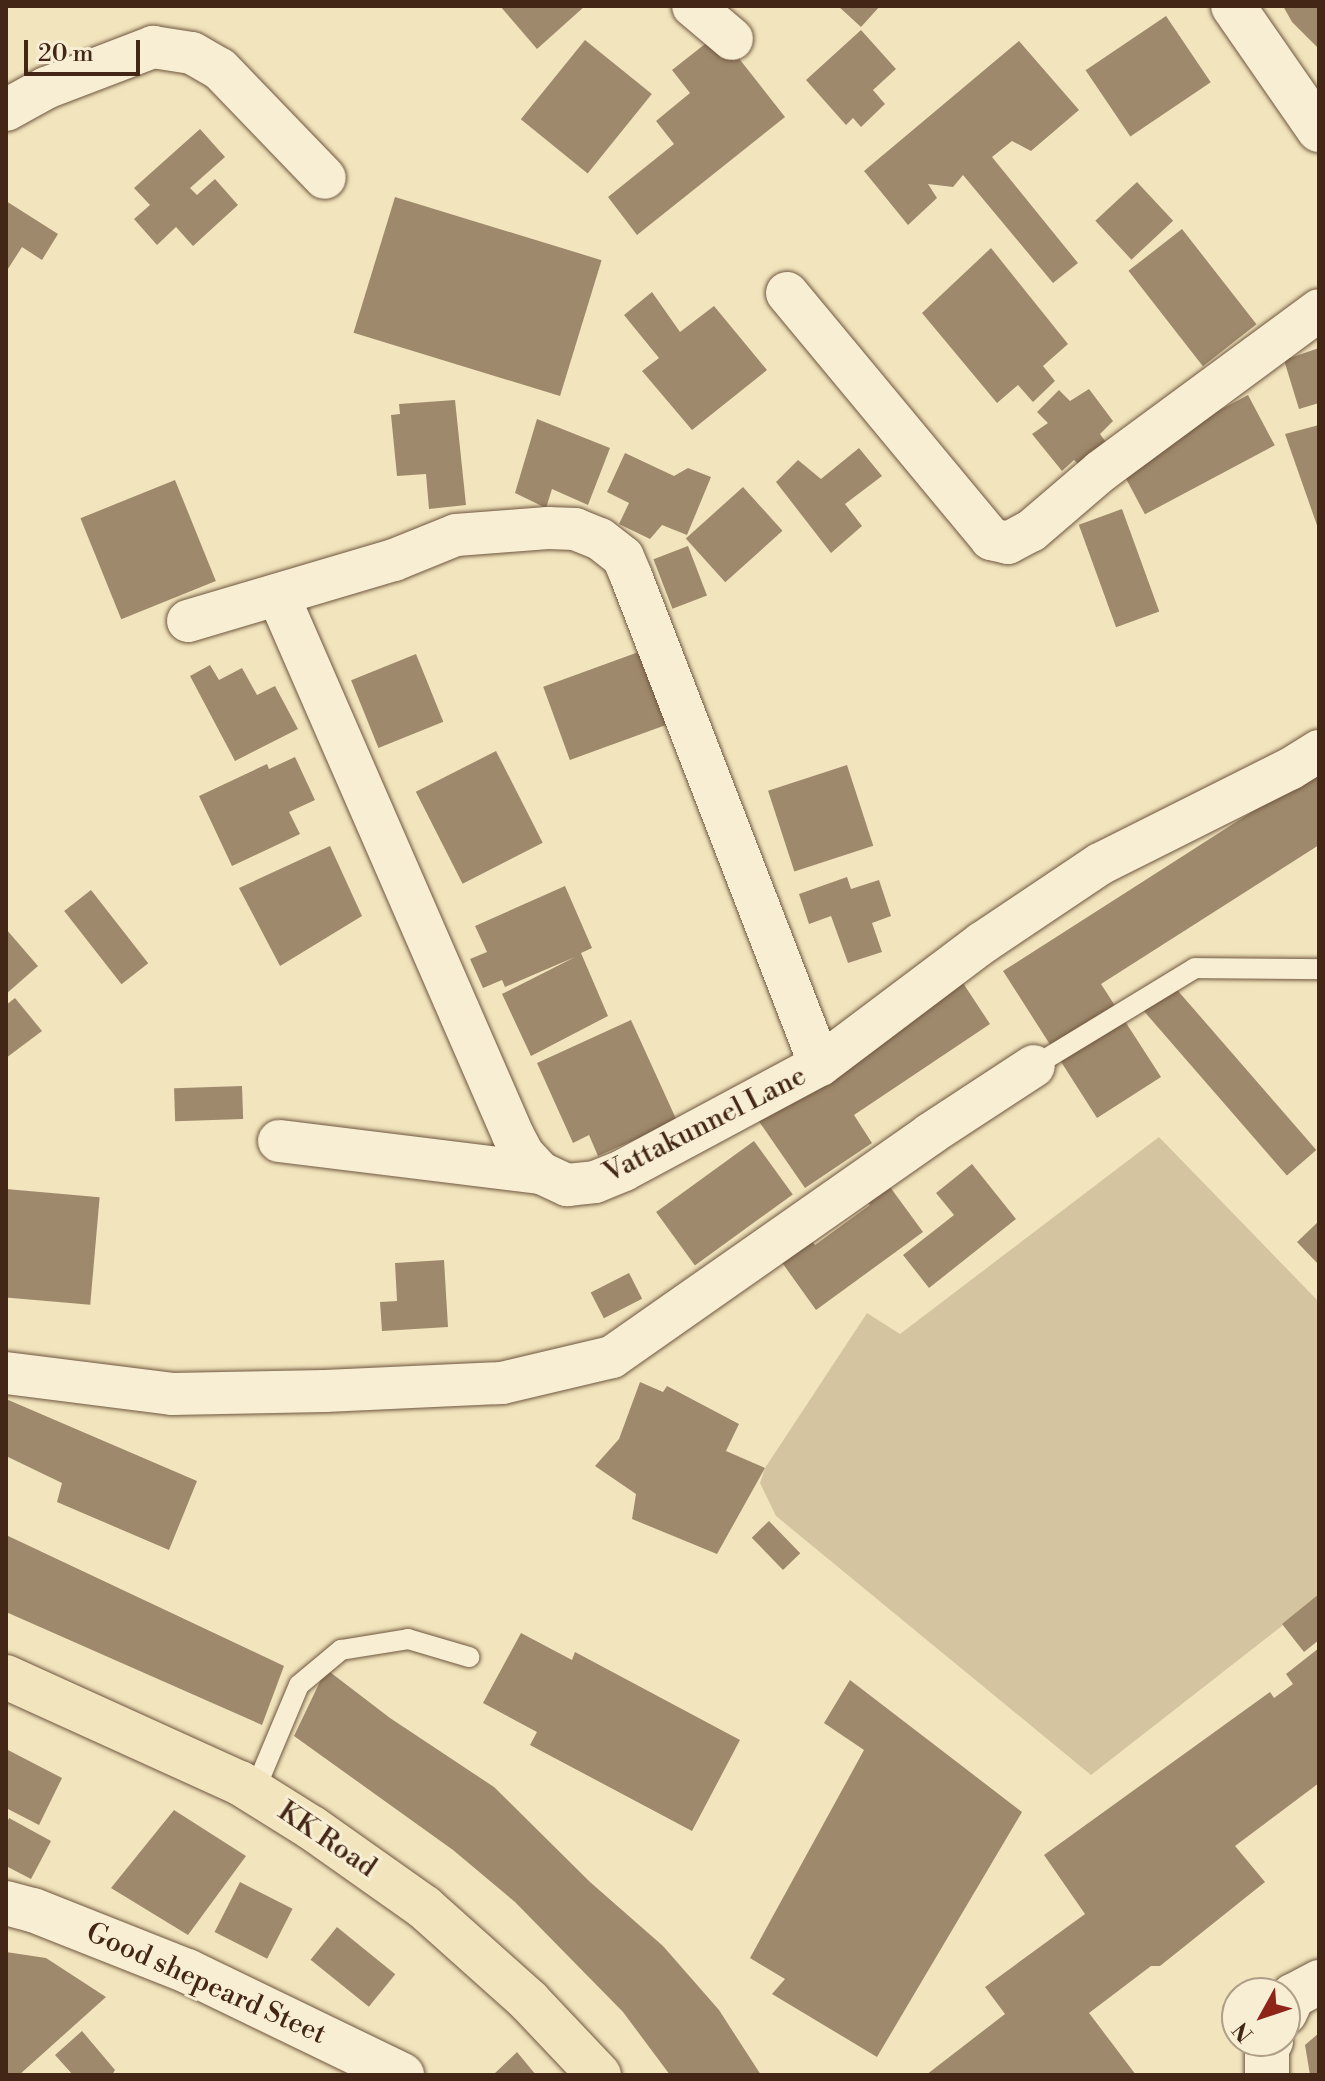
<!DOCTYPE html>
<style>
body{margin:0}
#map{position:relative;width:1325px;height:2081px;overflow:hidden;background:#f2e5bd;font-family:"Libre Bodoni",serif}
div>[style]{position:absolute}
.green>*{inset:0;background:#d4c5a0}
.building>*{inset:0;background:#9e896c;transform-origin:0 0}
.roads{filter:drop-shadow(0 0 2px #6f563f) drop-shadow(0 0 2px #6f563f)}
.lane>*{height:20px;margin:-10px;padding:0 10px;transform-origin:10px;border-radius:10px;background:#f7eed4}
.street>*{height:42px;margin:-21px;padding:0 21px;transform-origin:21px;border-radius:21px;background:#f7eed4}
.secondary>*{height:44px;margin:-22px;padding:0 22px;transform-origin:22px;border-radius:22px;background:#f7eed4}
.primary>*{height:44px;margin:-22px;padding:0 22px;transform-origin:22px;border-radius:22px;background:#f2e5bd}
span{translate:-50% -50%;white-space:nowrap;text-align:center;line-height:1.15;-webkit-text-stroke:6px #f7eed4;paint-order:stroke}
.street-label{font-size:28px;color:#432615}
.frame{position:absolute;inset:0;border:8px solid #432615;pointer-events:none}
.north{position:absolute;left:1221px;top:1977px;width:80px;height:80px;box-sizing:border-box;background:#f7eed4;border:2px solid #af9e88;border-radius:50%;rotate:230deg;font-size:22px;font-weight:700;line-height:32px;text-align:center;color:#432615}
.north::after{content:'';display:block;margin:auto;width:28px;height:36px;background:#8f2418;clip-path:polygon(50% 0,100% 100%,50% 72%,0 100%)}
.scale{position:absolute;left:24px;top:40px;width:116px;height:36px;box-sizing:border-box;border:4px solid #432615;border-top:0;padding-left:10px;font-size:24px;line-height:28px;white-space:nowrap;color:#432615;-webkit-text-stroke:6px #f7eed4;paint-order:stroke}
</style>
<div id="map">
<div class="green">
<i style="clip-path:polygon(1159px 1137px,1319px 1302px,1319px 1597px,1091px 1775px,776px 1516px,760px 1483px,765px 1468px,867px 1313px,900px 1334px)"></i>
</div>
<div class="building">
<i style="clip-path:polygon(500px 6px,585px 6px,537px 49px)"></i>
<i style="clip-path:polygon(838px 6px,880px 6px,861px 27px)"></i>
<i style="clip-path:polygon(1283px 6px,1319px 6px,1319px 49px,1292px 22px)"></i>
<i style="left:1166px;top:16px;width:80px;height:97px;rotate:56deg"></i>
<i style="clip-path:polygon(861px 30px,896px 69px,873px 90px,885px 104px,861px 127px,853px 118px,846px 125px,806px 80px)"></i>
<i style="clip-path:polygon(719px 33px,785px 117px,637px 235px,608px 197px,674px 144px,656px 121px,690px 93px,672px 70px)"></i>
<i style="left:585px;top:40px;width:86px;height:102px;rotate:39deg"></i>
<i style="clip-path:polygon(1019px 41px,1079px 110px,1031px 151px,1012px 141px,992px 157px,1078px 263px,1053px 283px,963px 175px,953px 187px,928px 184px,937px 198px,908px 225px,864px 171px)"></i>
<i style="clip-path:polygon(200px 129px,225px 157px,190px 188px,197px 195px,215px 179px,238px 205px,193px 246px,176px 227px,157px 245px,134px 219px,150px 205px,134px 188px)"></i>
<i style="left:1137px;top:182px;width:53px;height:57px;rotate:47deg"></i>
<i style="left:395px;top:197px;width:216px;height:142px;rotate:17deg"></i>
<i style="clip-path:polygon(6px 201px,58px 234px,42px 260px,22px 247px,6px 272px)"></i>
<i style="left:1182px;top:229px;width:121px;height:68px;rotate:52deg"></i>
<i style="clip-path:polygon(991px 248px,1068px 344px,1043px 366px,1055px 381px,1033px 402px,1018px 385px,997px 403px,922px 313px)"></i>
<i style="clip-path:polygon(652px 292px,680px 332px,714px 306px,767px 370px,692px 430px,642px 371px,659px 358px,624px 315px)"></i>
<i style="clip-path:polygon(1319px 348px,1319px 403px,1299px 409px,1284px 360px)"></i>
<i style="clip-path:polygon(1089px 389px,1113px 421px,1100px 434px,1111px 449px,1088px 473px,1074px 460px,1062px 471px,1032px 434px,1048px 423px,1037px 412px,1059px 390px,1070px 401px)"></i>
<i style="left:1248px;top:395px;width:57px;height:147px;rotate:62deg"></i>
<i style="clip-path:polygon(455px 400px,466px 505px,429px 509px,426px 474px,397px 476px,391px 415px,400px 414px,399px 404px)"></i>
<i style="clip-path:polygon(537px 419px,610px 448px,588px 505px,552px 489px,546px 508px,515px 493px)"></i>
<i style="clip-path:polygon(1319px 425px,1319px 531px,1285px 434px)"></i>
<i style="clip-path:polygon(859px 448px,882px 476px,845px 504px,862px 526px,831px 553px,776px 482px,798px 460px,821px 479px)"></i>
<i style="clip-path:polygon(625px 453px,674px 476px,688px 468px,711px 477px,687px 535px,662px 525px,650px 539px,619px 524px,629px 503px,607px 492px)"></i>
<i style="left:175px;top:480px;width:109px;height:102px;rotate:68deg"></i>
<i style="left:743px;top:487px;width:59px;height:77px;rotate:48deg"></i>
<i style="left:1122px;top:509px;width:109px;height:46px;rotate:70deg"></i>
<i style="left:688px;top:546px;width:53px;height:37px;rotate:69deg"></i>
<i style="left:655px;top:646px;width:78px;height:119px;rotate:70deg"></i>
<i style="left:416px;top:654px;width:73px;height:70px;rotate:68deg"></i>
<i style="clip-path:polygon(210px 665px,219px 680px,242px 668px,257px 695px,275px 686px,298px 729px,235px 761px,190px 676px)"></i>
<i style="left:496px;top:751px;width:103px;height:90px;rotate:63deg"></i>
<i style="clip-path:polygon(295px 757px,315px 800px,289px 812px,300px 834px,232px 866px,199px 796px,267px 764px,269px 769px)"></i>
<i style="left:847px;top:765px;width:85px;height:83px;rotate:72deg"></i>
<i style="clip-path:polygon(1319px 769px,1319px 845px,1101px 984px,1161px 1077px,1097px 1118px,1003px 971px)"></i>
<i style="clip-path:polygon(330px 846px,362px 916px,280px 966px,239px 888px)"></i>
<i style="clip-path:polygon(847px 877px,851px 889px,879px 880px,891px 916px,872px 923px,882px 952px,848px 963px,831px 916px,809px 924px,799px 894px)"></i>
<i style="clip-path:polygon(565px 886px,592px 948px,581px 953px,608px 1016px,531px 1056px,502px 994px,575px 957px,505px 987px,502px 980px,483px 988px,470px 959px,487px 952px,475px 926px)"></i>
<i style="left:91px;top:890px;width:93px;height:34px;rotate:52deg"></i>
<i style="clip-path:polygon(6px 929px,38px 966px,6px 994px)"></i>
<i style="clip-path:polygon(963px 983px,990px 1024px,854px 1115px,872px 1143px,805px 1188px,758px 1120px)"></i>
<i style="left:1172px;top:984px;width:220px;height:39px;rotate:49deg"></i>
<i style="clip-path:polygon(15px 998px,42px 1031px,6px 1058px,6px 1005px)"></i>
<i style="clip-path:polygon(631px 1020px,677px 1121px,598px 1156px,589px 1135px,573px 1143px,537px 1063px)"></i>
<i style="left:242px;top:1086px;width:33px;height:68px;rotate:88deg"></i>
<i style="left:754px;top:1141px;width:66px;height:121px;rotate:54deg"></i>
<i style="clip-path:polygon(972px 1164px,1016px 1219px,929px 1288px,903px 1255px,954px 1215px,936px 1193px)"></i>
<i style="clip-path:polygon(882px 1176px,923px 1232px,816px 1310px,773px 1250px,803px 1229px,815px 1245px,870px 1205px,860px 1192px)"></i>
<i style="left:6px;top:1189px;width:94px;height:108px;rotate:5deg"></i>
<i style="clip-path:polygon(1319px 1221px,1319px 1265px,1297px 1242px)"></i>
<i style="clip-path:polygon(444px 1260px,448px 1327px,382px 1331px,380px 1302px,397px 1301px,395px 1263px)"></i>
<i style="left:629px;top:1273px;width:29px;height:43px;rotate:63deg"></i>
<i style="clip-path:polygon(640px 1382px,663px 1392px,667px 1386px,739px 1424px,726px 1451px,765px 1468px,717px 1554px,632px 1519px,636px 1494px,595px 1466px,619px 1439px)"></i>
<i style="clip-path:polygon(6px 1399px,197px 1481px,169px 1550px,57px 1502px,62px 1483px,6px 1456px)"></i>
<i style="left:769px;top:1521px;width:45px;height:24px;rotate:46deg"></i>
<i style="clip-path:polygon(6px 1535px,284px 1666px,262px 1725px,6px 1612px)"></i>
<i style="clip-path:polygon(1319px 1594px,1319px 1640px,1304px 1652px,1282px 1624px)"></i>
<i style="clip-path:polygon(521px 1633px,572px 1660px,575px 1652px,740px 1740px,692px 1831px,530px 1745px,537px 1732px,483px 1703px)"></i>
<i style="clip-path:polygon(1319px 1648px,1319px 1783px,1235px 1846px,1265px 1882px,1160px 1966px,1151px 1966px,1089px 2013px,1136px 2075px,926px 2075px,1005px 2014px,985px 1987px,1085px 1914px,1044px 1855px,1270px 1692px,1274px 1698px,1293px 1684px,1286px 1674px)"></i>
<i style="clip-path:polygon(326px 1669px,390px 1718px,494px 1787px,590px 1882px,663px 1946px,719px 2010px,761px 2075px,670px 2075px,623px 2012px,515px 1902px,453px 1850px,294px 1736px)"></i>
<i style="clip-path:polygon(850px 1680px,1022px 1812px,877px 2057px,772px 1994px,785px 1979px,750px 1958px,864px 1750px,824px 1723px)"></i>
<i style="clip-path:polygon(6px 1749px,62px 1778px,39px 1825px,6px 1808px)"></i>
<i style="clip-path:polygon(174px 1810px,246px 1856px,188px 1935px,111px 1888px)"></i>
<i style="clip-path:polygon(9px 1818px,51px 1841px,31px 1879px,6px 1866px,6px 1825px)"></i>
<i style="left:240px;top:1882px;width:59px;height:56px;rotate:27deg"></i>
<i style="left:337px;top:1927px;width:75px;height:42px;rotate:39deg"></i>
<i style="clip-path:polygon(6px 1952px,46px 1958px,106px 1997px,19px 2075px,6px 2075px)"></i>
<i style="clip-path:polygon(82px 2031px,115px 2070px,112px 2075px,73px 2075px,55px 2055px)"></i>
<i style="clip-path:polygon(1319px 2033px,1319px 2075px,1310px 2075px,1305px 2045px)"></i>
<i style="clip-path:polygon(517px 2052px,536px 2075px,493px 2075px)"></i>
</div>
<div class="roads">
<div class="lane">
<i style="left:1034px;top:1066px;width:188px;rotate:-31.3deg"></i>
<i style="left:1195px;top:968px;width:124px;rotate:0.5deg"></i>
<i style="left:254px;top:1792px;width:116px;rotate:-67.2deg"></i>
<i style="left:299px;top:1685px;width:55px;rotate:-39.8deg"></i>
<i style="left:341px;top:1650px;width:68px;rotate:-9.3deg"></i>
<i style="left:408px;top:1639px;width:64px;rotate:16.4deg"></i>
</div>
<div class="street">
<i style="left:693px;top:6px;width:51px;rotate:40.2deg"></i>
<i style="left:6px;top:110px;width:46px;rotate:-28.8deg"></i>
<i style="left:46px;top:88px;width:115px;rotate:-21deg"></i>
<i style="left:153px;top:47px;width:39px;rotate:9deg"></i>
<i style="left:192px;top:53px;width:32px;rotate:30deg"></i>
<i style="left:220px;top:69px;width:151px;rotate:46.1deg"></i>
<i style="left:787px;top:293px;width:320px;rotate:50.3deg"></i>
<i style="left:991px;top:539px;width:17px;rotate:13deg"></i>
<i style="left:1008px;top:543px;width:26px;rotate:-28deg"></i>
<i style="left:1031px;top:531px;width:92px;rotate:-40.6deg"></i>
<i style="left:1101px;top:471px;width:271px;rotate:-36.4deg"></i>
<i style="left:278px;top:595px;width:589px;rotate:66.48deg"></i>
<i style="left:513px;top:1135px;width:21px;rotate:62deg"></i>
<i style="left:523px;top:1154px;width:26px;rotate:47deg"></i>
<i style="left:541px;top:1173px;width:29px;rotate:25deg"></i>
<i style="left:567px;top:1185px;width:28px;rotate:-6deg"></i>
<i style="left:595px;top:1182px;width:31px;rotate:-22deg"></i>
<i style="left:624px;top:1170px;width:222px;rotate:-28.2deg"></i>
<i style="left:820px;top:1065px;width:203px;rotate:-37deg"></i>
<i style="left:982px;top:943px;width:142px;rotate:-33.8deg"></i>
<i style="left:1100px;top:864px;width:212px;rotate:-26.6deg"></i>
<i style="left:1290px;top:769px;width:34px;rotate:-32deg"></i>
<i style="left:188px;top:621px;width:215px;rotate:-16.5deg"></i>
<i style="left:394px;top:560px;width:67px;rotate:-22deg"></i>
<i style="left:456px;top:535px;width:92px;rotate:-4.4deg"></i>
<i style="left:548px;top:528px;width:27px;rotate:2deg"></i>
<i style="left:575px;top:529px;width:27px;rotate:22deg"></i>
<i style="left:600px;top:539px;width:29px;rotate:38deg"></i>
<i style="left:623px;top:557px;width:21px;rotate:67deg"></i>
<i style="left:631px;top:576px;width:524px;rotate:68.87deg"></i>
<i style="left:279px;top:1141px;width:264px;rotate:7deg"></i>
<i style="left:6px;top:1373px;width:167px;rotate:7.2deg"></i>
<i style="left:172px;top:1394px;width:153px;rotate:-1.1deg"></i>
<i style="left:325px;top:1391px;width:177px;rotate:-2.6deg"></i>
<i style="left:502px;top:1383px;width:113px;rotate:-13.3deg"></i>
<i style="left:612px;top:1357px;width:388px;rotate:-35deg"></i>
<i style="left:930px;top:1134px;width:124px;rotate:-33.2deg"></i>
</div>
<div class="secondary">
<i style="left:1233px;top:6px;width:151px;rotate:55.3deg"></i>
<i style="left:6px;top:1903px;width:28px;rotate:15deg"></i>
<i style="left:33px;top:1910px;width:166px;rotate:21.6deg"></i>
<i style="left:187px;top:1971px;width:239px;rotate:25.8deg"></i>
<i style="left:1285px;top:2013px;width:19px;rotate:-65deg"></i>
<i style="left:1293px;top:1996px;width:30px;rotate:-28deg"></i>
<i style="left:1267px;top:2075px;width:26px;rotate:-90deg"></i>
<i style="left:1267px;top:2049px;width:9px;rotate:-63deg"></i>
</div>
<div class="primary">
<i style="left:6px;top:1677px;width:257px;rotate:24.4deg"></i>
<i style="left:240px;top:1783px;width:85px;rotate:32deg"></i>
<i style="left:312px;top:1828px;width:137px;rotate:35.2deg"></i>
<i style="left:424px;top:1907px;width:141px;rotate:41.8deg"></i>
<i style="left:529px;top:2001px;width:102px;rotate:46.6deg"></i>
</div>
</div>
<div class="street-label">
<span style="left:705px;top:1125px;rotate:-27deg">Vattakunnel Lane</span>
<span style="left:327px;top:1840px;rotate:34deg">KK Road</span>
<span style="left:206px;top:1984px;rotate:24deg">Good shepeard Steet</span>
</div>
<div class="frame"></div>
<div class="north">N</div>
<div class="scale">20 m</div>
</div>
